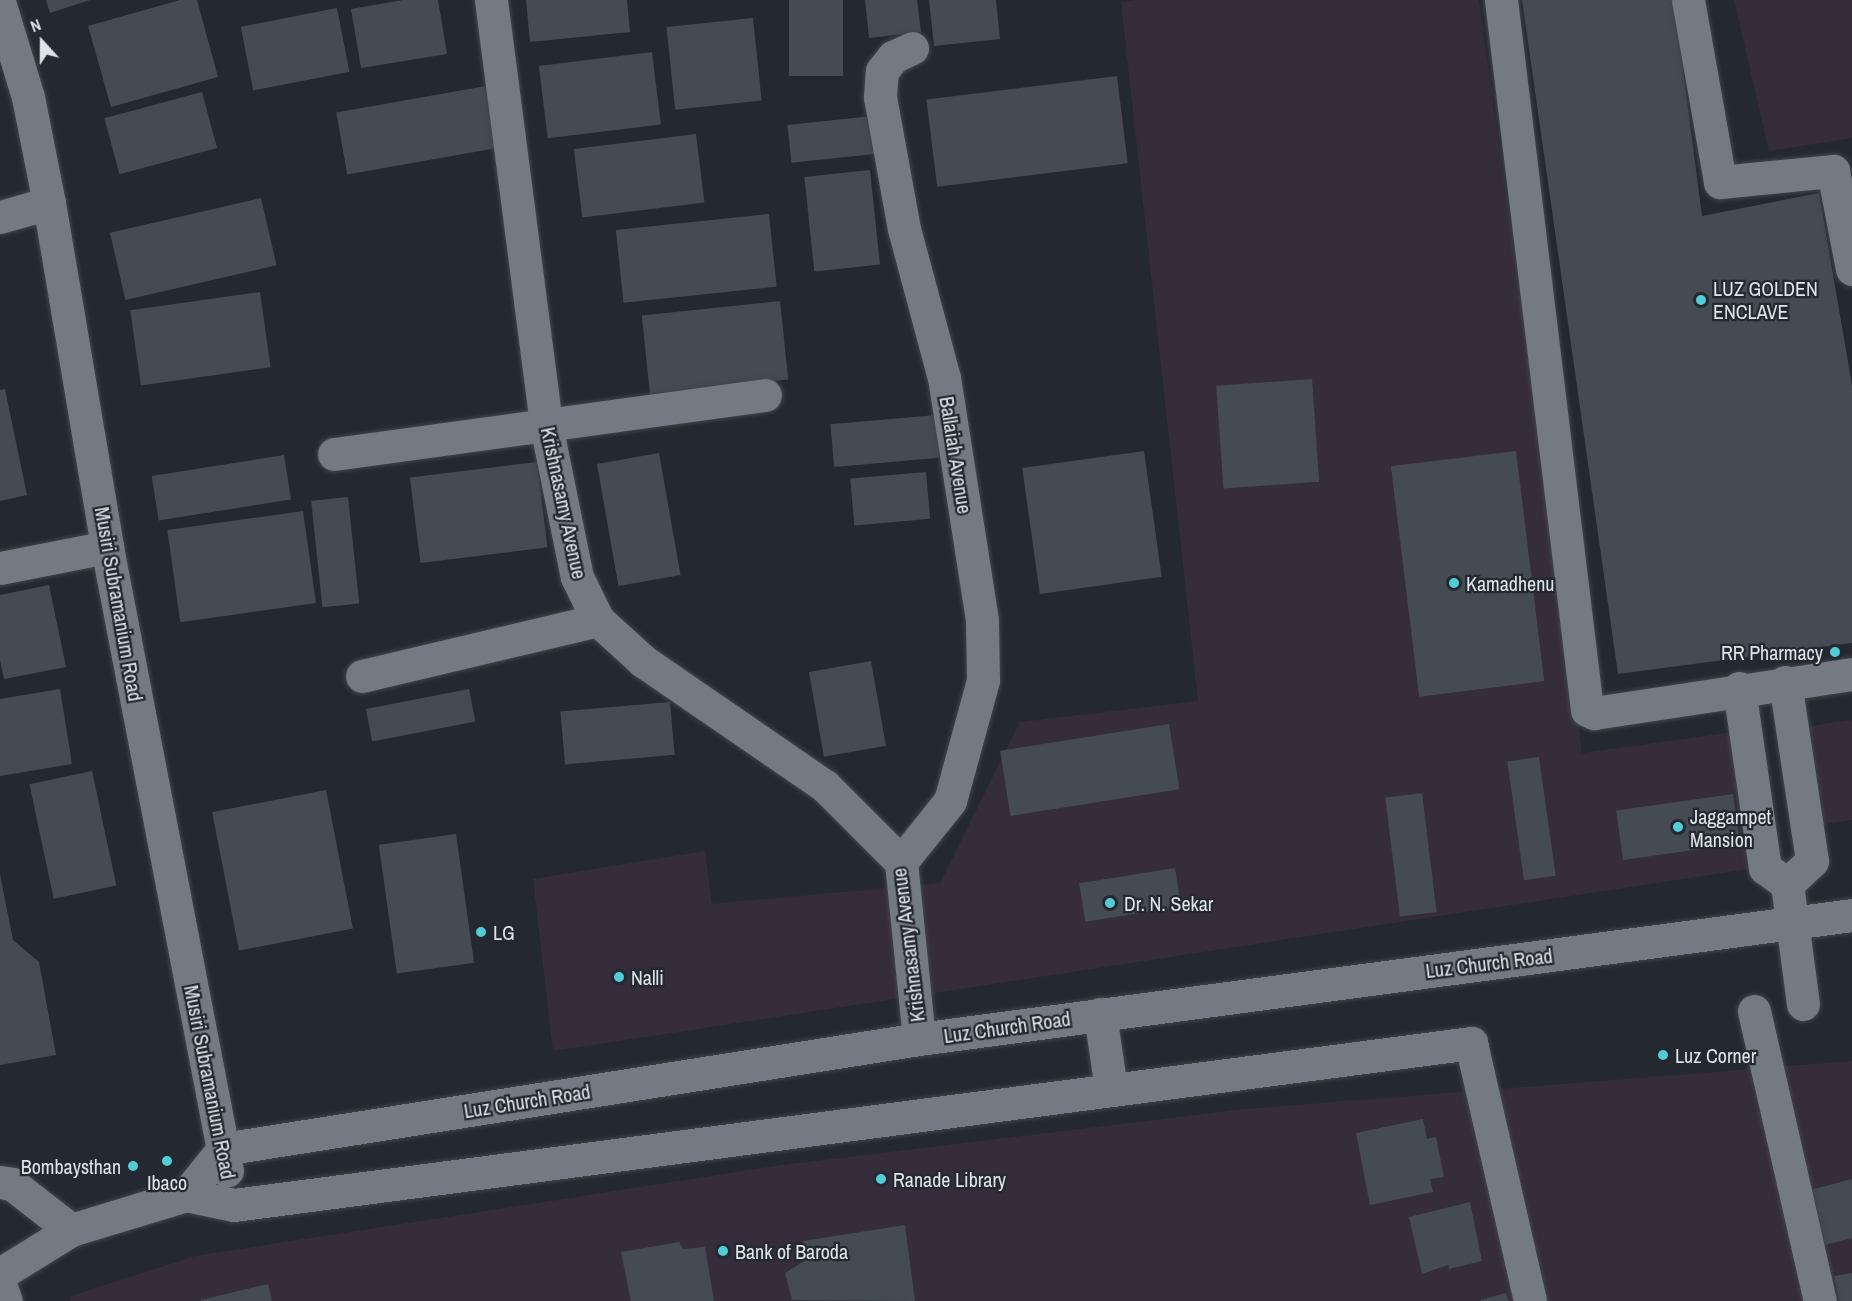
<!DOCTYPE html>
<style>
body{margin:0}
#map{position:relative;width:1852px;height:1301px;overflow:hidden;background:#242931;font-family:"Archivo Narrow",sans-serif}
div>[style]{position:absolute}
.commercial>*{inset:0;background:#352c3c}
.building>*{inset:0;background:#454b53;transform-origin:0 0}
.roads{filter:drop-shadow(0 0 2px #40444b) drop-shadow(0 0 2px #40444b)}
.street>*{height:33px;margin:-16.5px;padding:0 16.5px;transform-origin:16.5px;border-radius:16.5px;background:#737a83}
.secondary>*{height:33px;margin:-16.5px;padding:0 16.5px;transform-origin:16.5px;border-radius:16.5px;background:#737a83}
.dots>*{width:16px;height:16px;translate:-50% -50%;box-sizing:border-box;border:3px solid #242931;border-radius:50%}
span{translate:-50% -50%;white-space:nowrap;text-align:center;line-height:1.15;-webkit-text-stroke:4.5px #242931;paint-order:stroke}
.poi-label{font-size:20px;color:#e0e4e9}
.left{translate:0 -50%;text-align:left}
.right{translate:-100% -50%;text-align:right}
.street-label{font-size:20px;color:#e0e4e9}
.north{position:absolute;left:12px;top:12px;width:60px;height:60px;-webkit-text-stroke:4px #242931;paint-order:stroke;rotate:339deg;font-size:16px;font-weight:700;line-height:24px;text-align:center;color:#e0e4e9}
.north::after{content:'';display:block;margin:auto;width:21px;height:27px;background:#e0e4e9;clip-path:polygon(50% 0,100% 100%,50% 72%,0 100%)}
</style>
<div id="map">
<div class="commercial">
<i style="clip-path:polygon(1136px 0,1479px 0,1582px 753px,1734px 732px,1755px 868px,553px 1051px,533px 879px,705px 851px,712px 904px,940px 883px,1020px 722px,1198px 701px,1121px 2px)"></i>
<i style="clip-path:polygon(1734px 0,1852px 0,1852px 138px,1769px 151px)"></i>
<i style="clip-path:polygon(1852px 720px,1852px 820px,1825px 824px,1809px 726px)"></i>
<i style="clip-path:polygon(1852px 1061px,1852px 1301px,70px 1301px,71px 1296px,195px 1256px,782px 1165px,1245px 1109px)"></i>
</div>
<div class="building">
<i style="clip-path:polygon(46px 0,90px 0,50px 13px)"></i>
<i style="clip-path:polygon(180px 0,197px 0,218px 77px,111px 107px,88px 26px)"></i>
<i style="clip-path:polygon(403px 0,438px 0,447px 54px,361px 68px,351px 9px)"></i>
<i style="clip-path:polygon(526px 0,627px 0,630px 32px,530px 42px)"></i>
<i style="left:789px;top:0;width:54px;height:76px"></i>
<i style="clip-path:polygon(865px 0,917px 0,921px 32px,869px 38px)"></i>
<i style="clip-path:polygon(929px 0,996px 0,1000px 39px,934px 46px)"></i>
<i style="clip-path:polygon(1522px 0,1674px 0,1702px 216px,1819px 193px,1852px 385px,1852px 643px,1618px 674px)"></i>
<i style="left:337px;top:8px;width:65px;height:98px;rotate:79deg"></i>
<i style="left:753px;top:18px;width:83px;height:87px;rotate:84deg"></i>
<i style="left:652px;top:52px;width:73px;height:114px;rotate:83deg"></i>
<i style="left:1117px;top:76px;width:88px;height:192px;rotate:83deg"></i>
<i style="left:486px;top:86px;width:63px;height:152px;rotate:80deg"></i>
<i style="left:202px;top:92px;width:58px;height:101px;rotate:75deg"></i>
<i style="left:872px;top:116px;width:38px;height:85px;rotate:84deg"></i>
<i style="left:696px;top:134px;width:69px;height:123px;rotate:83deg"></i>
<i style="left:870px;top:170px;width:95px;height:66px;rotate:84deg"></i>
<i style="left:261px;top:198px;width:69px;height:155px;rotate:77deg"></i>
<i style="left:769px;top:214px;width:73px;height:154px;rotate:84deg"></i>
<i style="left:260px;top:292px;width:76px;height:131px;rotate:82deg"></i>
<i style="left:780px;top:301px;width:79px;height:139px;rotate:84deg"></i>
<i style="left:1312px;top:379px;width:103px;height:96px;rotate:86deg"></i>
<i style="clip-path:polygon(5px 389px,27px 495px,0 501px,0 390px)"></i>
<i style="left:936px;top:415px;width:43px;height:106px;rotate:85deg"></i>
<i style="left:1144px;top:451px;width:127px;height:123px;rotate:82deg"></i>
<i style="left:1516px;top:451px;width:232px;height:126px;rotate:83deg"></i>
<i style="left:659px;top:453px;width:124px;height:63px;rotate:80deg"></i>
<i style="left:284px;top:455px;width:45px;height:134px;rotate:81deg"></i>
<i style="left:537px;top:462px;width:86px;height:128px;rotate:83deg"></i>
<i style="left:926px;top:472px;width:47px;height:76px;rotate:85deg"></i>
<i style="left:348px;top:497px;width:107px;height:37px;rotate:84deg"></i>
<i style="left:303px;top:511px;width:93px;height:137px;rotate:82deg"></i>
<i style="clip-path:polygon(49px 585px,66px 667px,4px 679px,0 660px,0 595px)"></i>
<i style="left:871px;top:661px;width:86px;height:63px;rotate:80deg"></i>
<i style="clip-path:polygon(60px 689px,72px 764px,0 776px,0 699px)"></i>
<i style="left:469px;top:689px;width:33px;height:105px;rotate:79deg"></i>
<i style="left:670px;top:702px;width:53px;height:110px;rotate:85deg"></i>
<i style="left:1169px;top:724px;width:66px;height:171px;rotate:81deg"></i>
<i style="left:1539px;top:757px;width:120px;height:32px;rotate:82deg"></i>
<i style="left:92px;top:771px;width:117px;height:64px;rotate:78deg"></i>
<i style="left:326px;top:790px;width:141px;height:116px;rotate:79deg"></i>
<i style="left:1422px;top:793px;width:120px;height:37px;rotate:83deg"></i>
<i style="left:1733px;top:794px;width:50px;height:118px;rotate:82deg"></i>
<i style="left:456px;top:834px;width:130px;height:78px;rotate:82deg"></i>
<i style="left:1175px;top:868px;width:39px;height:97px;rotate:81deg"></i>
<i style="clip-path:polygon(0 874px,13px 940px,39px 962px,56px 1055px,0 1065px)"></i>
<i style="clip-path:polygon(1423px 1119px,1427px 1139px,1436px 1137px,1444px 1177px,1430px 1179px,1433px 1192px,1370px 1205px,1356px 1133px)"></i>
<i style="clip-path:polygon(1852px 1179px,1852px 1238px,1821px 1246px,1807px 1191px)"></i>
<i style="clip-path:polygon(1470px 1202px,1482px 1261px,1449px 1269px,1448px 1265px,1422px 1274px,1409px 1217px)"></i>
<i style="clip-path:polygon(905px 1225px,915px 1301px,792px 1300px,785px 1273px,806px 1260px,803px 1241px)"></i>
<i style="clip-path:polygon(679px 1242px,683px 1249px,705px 1247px,714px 1301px,631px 1301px,621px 1252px)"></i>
<i style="clip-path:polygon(1852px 1273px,1852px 1301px,1839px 1301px,1834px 1276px)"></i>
<i style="clip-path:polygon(268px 1284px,272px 1301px,201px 1301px,201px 1300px)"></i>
<i style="clip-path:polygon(1506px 1293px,1509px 1301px,1481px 1301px,1481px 1300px)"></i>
</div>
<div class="roads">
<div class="street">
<i style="left:491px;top:0;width:429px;rotate:82.6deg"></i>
<i style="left:546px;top:425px;width:155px;rotate:78.5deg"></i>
<i style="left:577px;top:577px;width:48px;rotate:64deg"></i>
<i style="left:598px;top:620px;width:61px;rotate:42.3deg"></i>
<i style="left:643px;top:661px;width:221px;rotate:34.5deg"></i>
<i style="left:825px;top:786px;width:107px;rotate:45deg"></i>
<i style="left:901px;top:862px;width:178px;rotate:84.2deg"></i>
<i style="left:1501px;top:0;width:715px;rotate:83.09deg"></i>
<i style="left:1587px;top:710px;width:8px;rotate:23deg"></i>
<i style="left:1594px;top:713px;width:261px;rotate:-8.6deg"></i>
<i style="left:1688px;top:0;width:185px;rotate:80deg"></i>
<i style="left:1720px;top:182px;width:114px;rotate:-5.6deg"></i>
<i style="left:1833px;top:171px;width:100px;rotate:79deg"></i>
<i style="left:0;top:217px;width:51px;rotate:-15.9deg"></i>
<i style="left:334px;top:454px;width:435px;rotate:-7.8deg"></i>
<i style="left:0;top:568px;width:109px;rotate:-11.1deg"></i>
<i style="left:362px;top:676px;width:243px;rotate:-13.3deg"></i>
<i style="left:1785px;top:682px;width:181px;rotate:81.4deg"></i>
<i style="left:1812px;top:861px;width:34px;rotate:137deg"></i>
<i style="left:1739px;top:688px;width:182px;rotate:81.8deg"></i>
<i style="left:1765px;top:868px;width:27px;rotate:36deg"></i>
<i style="left:1787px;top:884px;width:121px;rotate:82.4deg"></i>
<i style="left:901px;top:862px;width:78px;rotate:-51.2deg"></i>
<i style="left:950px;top:801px;width:125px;rotate:-74.7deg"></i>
<i style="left:983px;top:680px;width:60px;rotate:-91deg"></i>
<i style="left:982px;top:620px;width:245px;rotate:-98.9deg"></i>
<i style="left:944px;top:378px;width:154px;rotate:-105deg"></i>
<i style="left:904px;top:229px;width:134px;rotate:-100.3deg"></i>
<i style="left:880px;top:97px;width:26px;rotate:-86deg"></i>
<i style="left:882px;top:71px;width:18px;rotate:-52deg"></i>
<i style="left:893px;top:57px;width:21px;rotate:-25deg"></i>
<i style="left:1754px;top:1011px;width:297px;rotate:77.2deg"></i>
<i style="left:1471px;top:1043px;width:265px;rotate:77.1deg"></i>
<i style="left:0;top:1182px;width:12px;rotate:9deg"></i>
<i style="left:12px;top:1184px;width:75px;rotate:37.9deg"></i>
<i style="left:0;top:1284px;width:18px;rotate:71deg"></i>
</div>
<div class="secondary">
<i style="left:0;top:5px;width:96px;rotate:73.1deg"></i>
<i style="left:28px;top:97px;width:108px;rotate:78.8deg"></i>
<i style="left:49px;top:203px;width:349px;rotate:80.4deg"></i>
<i style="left:107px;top:547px;width:635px;rotate:79.11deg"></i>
<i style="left:1100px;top:1014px;width:76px;rotate:81.7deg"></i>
<i style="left:186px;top:1195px;width:59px;rotate:-51.2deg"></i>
<i style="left:223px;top:1149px;width:705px;rotate:-8.98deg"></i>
<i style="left:919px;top:1039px;width:941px;rotate:-7.57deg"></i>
<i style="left:0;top:1274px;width:84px;rotate:-31.8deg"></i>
<i style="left:71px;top:1230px;width:120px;rotate:-16.9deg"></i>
<i style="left:186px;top:1195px;width:49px;rotate:11.8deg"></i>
<i style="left:234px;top:1205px;width:1248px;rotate:-7.46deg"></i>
</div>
</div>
<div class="dots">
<i style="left:1701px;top:300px;background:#52ccd6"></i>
<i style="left:1454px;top:583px;background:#52ccd6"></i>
<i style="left:1835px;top:652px;background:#52ccd6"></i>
<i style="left:1678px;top:827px;background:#52ccd6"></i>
<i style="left:1110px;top:903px;background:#52ccd6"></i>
<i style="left:481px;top:932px;background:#52ccd6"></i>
<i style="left:619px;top:977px;background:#52ccd6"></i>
<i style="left:1663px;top:1055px;background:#52ccd6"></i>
<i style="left:167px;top:1161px;background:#52ccd6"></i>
<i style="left:133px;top:1166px;background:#52ccd6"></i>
<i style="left:881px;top:1179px;background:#52ccd6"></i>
<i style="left:723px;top:1251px;background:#52ccd6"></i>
</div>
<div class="poi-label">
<span class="left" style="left:1713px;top:300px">LUZ GOLDEN<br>ENCLAVE</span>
<span class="left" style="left:1466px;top:583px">Kamadhenu</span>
<span class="right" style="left:1823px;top:652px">RR Pharmacy</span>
<span class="left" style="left:1690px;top:828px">Jaggampet<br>Mansion</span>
<span class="left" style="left:1124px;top:903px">Dr. N. Sekar</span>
<span class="left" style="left:493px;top:932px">LG</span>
<span class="left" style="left:631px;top:977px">Nalli</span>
<span class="left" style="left:1675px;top:1055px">Luz Corner</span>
<span class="right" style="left:121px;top:1166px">Bombaysthan</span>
<span class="left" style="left:893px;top:1179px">Ranade Library</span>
<span style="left:167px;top:1182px">Ibaco</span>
<span class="left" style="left:735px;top:1251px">Bank of Baroda</span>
</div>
<div class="street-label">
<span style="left:956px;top:455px;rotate:81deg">Ballaiah Avenue</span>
<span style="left:564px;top:503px;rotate:78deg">Krishnasamy Avenue</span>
<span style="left:119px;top:604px;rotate:80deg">Musiri Subramanium Road</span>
<span style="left:908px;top:945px;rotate:-97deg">Krishnasamy Avenue</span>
<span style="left:1489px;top:963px;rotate:-7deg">Luz Church Road</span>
<span style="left:1007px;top:1027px;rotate:-8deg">Luz Church Road</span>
<span style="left:210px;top:1082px;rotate:79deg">Musiri Subramanium Road</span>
<span style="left:527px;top:1101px;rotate:-9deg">Luz Church Road</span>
</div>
<div class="north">N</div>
</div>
